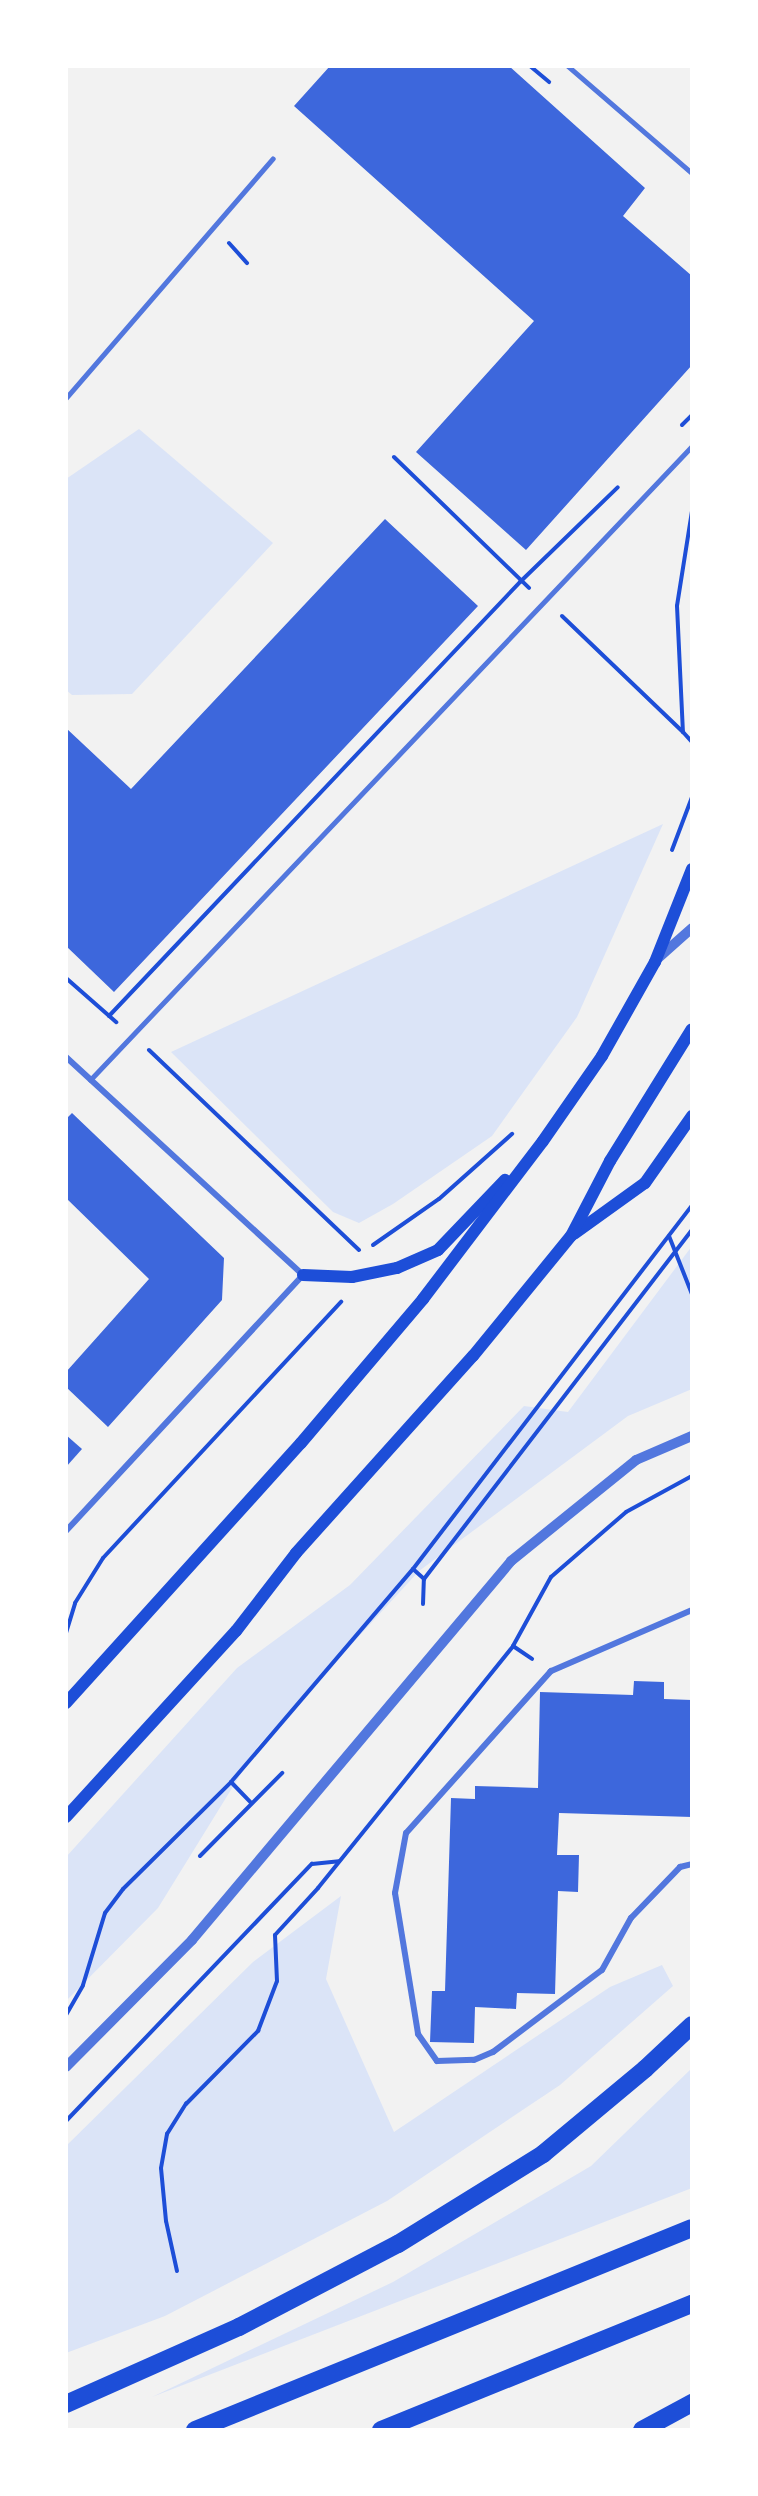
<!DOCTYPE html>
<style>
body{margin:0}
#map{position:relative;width:758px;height:2496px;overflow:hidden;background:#f2f2f2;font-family:Quicksand,sans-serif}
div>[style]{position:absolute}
.green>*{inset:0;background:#dbe4f7}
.building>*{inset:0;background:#3d67dc}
.path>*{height:4px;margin:-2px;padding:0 2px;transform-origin:2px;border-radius:2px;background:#1d4ed8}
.service>*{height:4.5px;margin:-2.25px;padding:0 2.25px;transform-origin:2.25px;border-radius:2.25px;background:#5277de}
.minor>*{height:6px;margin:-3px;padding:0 3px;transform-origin:3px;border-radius:3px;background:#5277de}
.tertiary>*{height:10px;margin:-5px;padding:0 5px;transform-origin:5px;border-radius:5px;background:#5277de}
.secondary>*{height:12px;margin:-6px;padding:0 6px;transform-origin:6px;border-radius:6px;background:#1d4ed8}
.motorway>*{height:18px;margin:-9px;padding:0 9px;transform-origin:9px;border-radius:9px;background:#1d4ed8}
span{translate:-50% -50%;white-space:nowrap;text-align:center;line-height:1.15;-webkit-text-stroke:4.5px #fff;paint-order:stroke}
.frame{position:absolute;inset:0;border:68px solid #fff;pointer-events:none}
</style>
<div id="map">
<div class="green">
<i style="clip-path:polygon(139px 429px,273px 543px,132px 694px,72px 695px,66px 690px,66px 479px)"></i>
<i style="clip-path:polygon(663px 824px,577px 1017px,492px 1136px,393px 1204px,359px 1223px,333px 1212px,171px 1052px)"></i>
<i style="clip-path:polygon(692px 1246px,692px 1389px,628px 1416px,419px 1571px,258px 1746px,158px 1908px,66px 2001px,66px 1857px,237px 1668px,350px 1585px,524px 1406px,568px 1412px)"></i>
<i style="clip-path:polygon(341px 1896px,326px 1979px,394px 2132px,610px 1987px,662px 1965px,673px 1986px,560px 2085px,387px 2201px,165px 2316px,66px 2353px,66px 2146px,253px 1962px)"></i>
<i style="clip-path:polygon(692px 2068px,692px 2188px,152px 2397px,393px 2282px,591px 2166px)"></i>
</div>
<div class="building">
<i style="clip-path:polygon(330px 66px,509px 66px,645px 188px,623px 216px,692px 276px,692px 365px,526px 550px,416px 452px,534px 321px,294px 106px)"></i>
<i style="clip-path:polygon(385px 519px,478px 606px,114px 992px,66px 946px,66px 728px,131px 789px)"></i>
<i style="clip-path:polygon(72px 1113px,224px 1258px,222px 1300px,108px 1427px,66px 1387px,66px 1372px,149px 1279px,66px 1198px,66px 1119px)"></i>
<i style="clip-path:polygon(66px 1435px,82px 1449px,66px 1467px)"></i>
<i style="clip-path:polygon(634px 1681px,664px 1682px,664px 1699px,692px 1700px,692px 1817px,559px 1813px,557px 1855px,579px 1855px,578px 1892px,558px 1891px,555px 1994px,517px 1993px,516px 2009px,475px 2007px,474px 2043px,430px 2042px,432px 1991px,445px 1991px,451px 1798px,475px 1799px,475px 1786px,538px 1788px,540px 1692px,633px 1695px)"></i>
</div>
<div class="path">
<i style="left:530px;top:66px;width:25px;rotate:40deg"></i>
<i style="left:229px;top:243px;width:27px;rotate:48deg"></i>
<i style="left:682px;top:425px;width:14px;rotate:-45deg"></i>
<i style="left:394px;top:457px;width:188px;rotate:44.1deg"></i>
<i style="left:692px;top:511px;width:96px;rotate:99deg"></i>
<i style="left:677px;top:606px;width:126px;rotate:87.3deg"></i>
<i style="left:683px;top:732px;width:13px;rotate:48deg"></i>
<i style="left:562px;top:616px;width:168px;rotate:43.8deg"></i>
<i style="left:672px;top:850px;width:57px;rotate:-69.3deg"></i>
<i style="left:66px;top:978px;width:67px;rotate:41.3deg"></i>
<i style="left:109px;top:1016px;width:598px;rotate:-46.56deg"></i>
<i style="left:520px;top:582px;width:136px;rotate:-44.1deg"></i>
<i style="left:149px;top:1050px;width:290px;rotate:43.6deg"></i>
<i style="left:669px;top:1236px;width:62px;rotate:68.4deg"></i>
<i style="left:373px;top:1245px;width:80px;rotate:-34.9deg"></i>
<i style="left:439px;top:1199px;width:98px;rotate:-41.7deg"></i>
<i style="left:413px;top:1569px;width:15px;rotate:42deg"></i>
<i style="left:423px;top:1604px;width:25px;rotate:-88deg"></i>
<i style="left:424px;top:1579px;width:440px;rotate:-52.5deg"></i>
<i style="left:66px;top:1633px;width:31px;rotate:-73deg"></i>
<i style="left:75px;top:1603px;width:53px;rotate:-58.1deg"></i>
<i style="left:103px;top:1558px;width:350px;rotate:-47.1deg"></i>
<i style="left:513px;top:1646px;width:23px;rotate:34deg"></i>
<i style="left:231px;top:1782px;width:28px;rotate:46deg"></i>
<i style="left:200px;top:1856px;width:117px;rotate:-45.3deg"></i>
<i style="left:66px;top:2015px;width:34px;rotate:-60deg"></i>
<i style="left:83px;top:1985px;width:75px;rotate:-73deg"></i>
<i style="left:105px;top:1913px;width:30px;rotate:-53deg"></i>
<i style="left:123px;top:1889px;width:152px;rotate:-44.7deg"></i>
<i style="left:231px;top:1782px;width:280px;rotate:-49.5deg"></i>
<i style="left:413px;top:1569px;width:458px;rotate:-52.5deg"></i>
<i style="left:66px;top:2121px;width:356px;rotate:-46.3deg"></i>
<i style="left:312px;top:1864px;width:27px;rotate:-6deg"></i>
<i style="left:177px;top:2271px;width:51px;rotate:-102.4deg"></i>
<i style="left:166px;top:2221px;width:53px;rotate:-95.4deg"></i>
<i style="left:161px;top:2168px;width:35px;rotate:-80deg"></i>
<i style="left:167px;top:2134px;width:36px;rotate:-58deg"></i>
<i style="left:186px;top:2104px;width:103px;rotate:-45.4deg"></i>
<i style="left:258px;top:2031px;width:53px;rotate:-69.2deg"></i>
<i style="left:277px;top:1981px;width:46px;rotate:-92.5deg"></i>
<i style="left:275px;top:1935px;width:64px;rotate:-47.5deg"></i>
<i style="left:318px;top:1888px;width:311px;rotate:-51.1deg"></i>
<i style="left:513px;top:1646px;width:79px;rotate:-61.2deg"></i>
<i style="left:551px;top:1577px;width:99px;rotate:-40.9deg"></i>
<i style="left:626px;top:1512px;width:75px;rotate:-28.6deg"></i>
</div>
<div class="service">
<i style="left:568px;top:66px;width:164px;rotate:40.8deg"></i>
<i style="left:66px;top:398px;width:316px;rotate:-49.2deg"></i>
<i style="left:90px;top:1080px;width:874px;rotate:-46.48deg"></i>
</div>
<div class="minor">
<i style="left:66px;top:1057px;width:322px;rotate:42.6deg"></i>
<i style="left:303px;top:1275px;width:349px;rotate:132.8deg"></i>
<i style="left:692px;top:1610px;width:154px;rotate:156.6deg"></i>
<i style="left:551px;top:1671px;width:217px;rotate:131.8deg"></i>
<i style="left:406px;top:1833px;width:61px;rotate:100.4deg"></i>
<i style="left:395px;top:1893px;width:143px;rotate:80.7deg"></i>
<i style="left:418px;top:2034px;width:33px;rotate:55deg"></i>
<i style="left:437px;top:2061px;width:37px;rotate:-2deg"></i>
<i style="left:474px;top:2060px;width:21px;rotate:-23deg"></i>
<i style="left:493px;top:2052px;width:136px;rotate:-37deg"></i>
<i style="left:602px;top:1970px;width:60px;rotate:-60.9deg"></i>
<i style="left:631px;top:1918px;width:71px;rotate:-46.1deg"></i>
<i style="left:680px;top:1867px;width:12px;rotate:-14deg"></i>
</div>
<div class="tertiary">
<i style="left:656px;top:960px;width:48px;rotate:-41.6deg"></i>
<i style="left:66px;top:2067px;width:179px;rotate:-45.2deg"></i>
<i style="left:192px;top:1940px;width:495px;rotate:-49.9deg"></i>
<i style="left:511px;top:1561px;width:161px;rotate:-38.9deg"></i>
<i style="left:636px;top:1460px;width:61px;rotate:-23.2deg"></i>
</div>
<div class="secondary">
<i style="left:574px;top:1234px;width:87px;rotate:-35.7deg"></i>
<i style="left:645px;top:1183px;width:82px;rotate:-55deg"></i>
<i style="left:303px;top:1275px;width:49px;rotate:2.3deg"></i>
<i style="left:352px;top:1277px;width:46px;rotate:-11.3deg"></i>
<i style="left:397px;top:1268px;width:45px;rotate:-23.7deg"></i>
<i style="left:438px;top:1250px;width:97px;rotate:-46.3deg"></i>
<i style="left:66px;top:1703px;width:350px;rotate:-47.9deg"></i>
<i style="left:301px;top:1443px;width:189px;rotate:-49.7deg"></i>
<i style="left:423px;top:1299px;width:198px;rotate:-52.8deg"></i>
<i style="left:543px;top:1141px;width:103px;rotate:-55.2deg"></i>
<i style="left:602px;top:1056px;width:108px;rotate:-60.6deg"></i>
<i style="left:655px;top:962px;width:100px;rotate:-68.3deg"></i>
<i style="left:66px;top:1817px;width:252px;rotate:-47.6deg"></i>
<i style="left:236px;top:1631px;width:98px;rotate:-52.4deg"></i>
<i style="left:296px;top:1553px;width:265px;rotate:-48.1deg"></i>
<i style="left:473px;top:1356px;width:155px;rotate:-50.8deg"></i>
<i style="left:571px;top:1236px;width:85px;rotate:-62.5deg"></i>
<i style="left:610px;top:1161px;width:155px;rotate:-58.2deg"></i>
</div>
<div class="motorway">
<i style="left:66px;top:2404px;width:189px;rotate:-24deg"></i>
<i style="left:239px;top:2327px;width:179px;rotate:-27.6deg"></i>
<i style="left:398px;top:2244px;width:171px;rotate:-31.8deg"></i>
<i style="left:543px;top:2154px;width:133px;rotate:-39.8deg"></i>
<i style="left:645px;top:2069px;width:64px;rotate:-43.1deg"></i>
<i style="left:195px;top:2430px;width:536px;rotate:-22.12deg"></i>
<i style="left:381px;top:2430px;width:336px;rotate:-22.1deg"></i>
<i style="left:642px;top:2430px;width:57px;rotate:-28.4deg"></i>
</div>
<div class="frame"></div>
</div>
